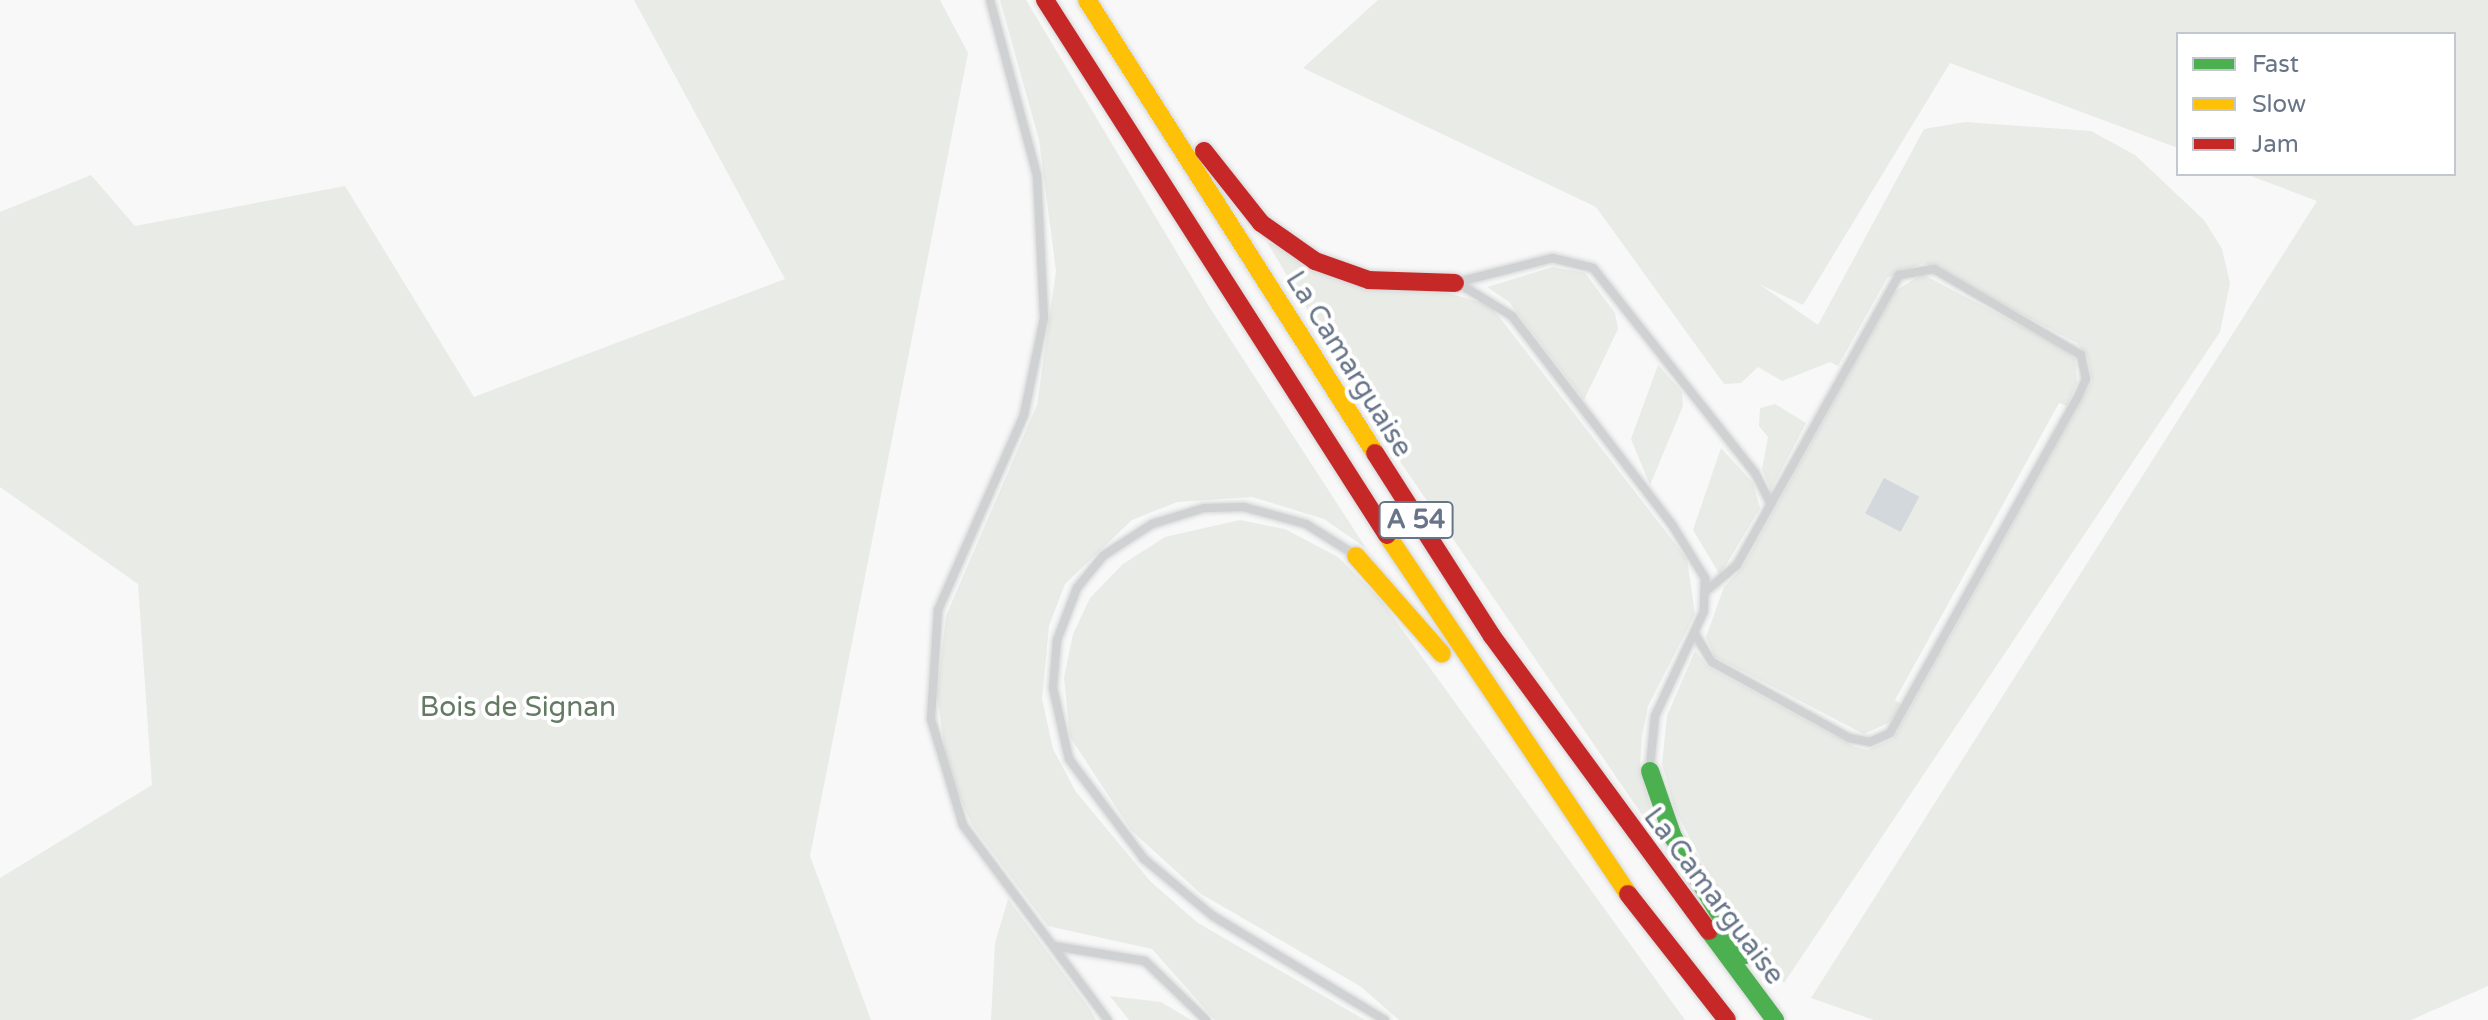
<!DOCTYPE html>
<style>
body{margin:0}
#map{position:relative;width:2488px;height:1020px;overflow:hidden;background:#f8f8f8;font-family:"Varela Round",sans-serif}
div>[style]{position:absolute}
.green>*{inset:0;background:#e8ebe6}
.water>*{inset:0;background:#d2d8dc;transform-origin:0 0}
.roads{filter:drop-shadow(0 0 2px #d5d6d6) drop-shadow(0 0 2px #d5d6d6)}
.lane>*{height:8px;margin:-4px;padding:0 4px;transform-origin:4px;border-radius:4px;background:#d0d1d3}
.fast>*{height:18px;margin:-9px;padding:0 9px;transform-origin:9px;border-radius:9px;background:#4caf50}
.slow>*{height:18px;margin:-9px;padding:0 9px;transform-origin:9px;border-radius:9px;background:#ffc107}
.jam>*{height:18px;margin:-9px;padding:0 9px;transform-origin:9px;border-radius:9px;background:#c62828}
span{translate:-50% -50%;white-space:nowrap;text-align:center;line-height:1.15;-webkit-text-stroke:8px #fff;paint-order:stroke}
.shield-label span{padding:2px 6px;background:#fff;border:2px solid;border-radius:6px;-webkit-text-stroke-width:0}
.shield-label{font-size:26px;color:#687588;font-weight:700}
.street-label{font-size:28px;color:#687588}
.park-label{font-size:28px;color:#647a63}
.legend{position:absolute;left:2176px;top:32px;width:280px;height:144px;box-sizing:border-box;background:#fff;border:2px solid #c3c8cf;margin:0;padding:10px 14px;list-style:none;font-size:24px;color:#687588}
.legend li{display:flex;align-items:center;gap:16px;height:40px}
.legend b{width:40px;border:2px solid #c3c8cf}
</style>
<div id="map">
<div class="green">
<i style="clip-path:polygon(634px 0,940px 0,968px 53px,810px 856px,871px 1020px,0 1020px,0 878px,152px 785px,138px 584px,0 487px,0 212px,91px 175px,135px 226px,345px 186px,474px 397px,785px 279px)"></i>
<i style="clip-path:polygon(1000px 0,1026px 0,1210px 308px,1366px 548px,1324px 519px,1252px 497px,1177px 502px,1132px 520px,1065px 584px,1049px 626px,1042px 699px,1053px 749px,1076px 792px,1151px 882px,1198px 923px,1365px 1020px,1215px 1020px,1152px 949px,1048px 926px,972px 825px,947px 767px,937px 694px,946px 616px,1037px 405px,1056px 271px,1039px 140px)"></i>
<i style="clip-path:polygon(1378px 0,2488px 0,2488px 986px,2411px 1020px,1874px 1020px,1811px 998px,2317px 201px,2246px 174px,2454px 174px,2454px 34px,2178px 34px,2178px 148px,1950px 63px,1803px 305px,1759px 284px,1818px 325px,1924px 129px,1965px 122px,2091px 131px,2135px 155px,2204px 220px,2222px 249px,2230px 283px,2220px 332px,1784px 983px,1721px 896px,1675px 810px,1662px 764px,1667px 716px,1695px 651px,1708px 667px,1853px 746px,1867px 750px,1893px 739px,2092px 381px,2088px 358px,2077px 343px,1923px 263px,1887px 278px,1838px 366px,1830px 362px,1782px 381px,1758px 367px,1741px 383px,1724px 384px,1596px 207px,1303px 68px)"></i>
<i style="clip-path:polygon(1267px 242px,1490px 305px,1687px 559px,1695px 614px,1648px 706px,1642px 736px,1640px 765px,1658px 838px,1386px 441px)"></i>
<i style="clip-path:polygon(1553px 267px,1585px 273px,1615px 313px,1618px 329px,1584px 400px,1509px 302px,1487px 287px)"></i>
<i style="clip-path:polygon(1922px 274px,2066px 350px,2075px 359px,2077px 383px,2067px 406px,2059px 403px,1895px 700px,1902px 705px,1890px 722px,1864px 734px,1715px 657px,1706px 637px,1724px 587px,1743px 567px,1894px 292px)"></i>
<i style="clip-path:polygon(1658px 365px,1682px 392px,1683px 406px,1650px 485px,1631px 439px)"></i>
<i style="clip-path:polygon(1775px 404px,1806px 423px,1771px 490px,1762px 469px,1768px 437px,1759px 426px,1760px 408px)"></i>
<i style="clip-path:polygon(1721px 448px,1753px 483px,1760px 508px,1720px 575px,1693px 530px)"></i>
<i style="clip-path:polygon(1240px 520px,1285px 529px,1338px 557px,1380px 599px,1685px 1020px,1399px 1020px,1360px 986px,1201px 894px,1131px 830px,1070px 737px,1064px 678px,1073px 634px,1090px 598px,1123px 564px,1165px 537px)"></i>
<i style="clip-path:polygon(1008px 899px,1090px 1009px,1096px 1020px,991px 1020px,995px 943px)"></i>
<i style="clip-path:polygon(1110px 996px,1161px 1002px,1191px 1020px,1129px 1020px)"></i>
</div>
<div class="water">
<i style="left:1884px;top:478px;width:40px;height:40px;rotate:28deg"></i>
</div>
<div class="roads">
<div class="lane">
<i style="left:990px;top:0;width:181px;rotate:75deg"></i>
<i style="left:1037px;top:175px;width:143px;rotate:87.2deg"></i>
<i style="left:1044px;top:318px;width:99px;rotate:101.7deg"></i>
<i style="left:1024px;top:415px;width:213px;rotate:113.8deg"></i>
<i style="left:938px;top:610px;width:109px;rotate:93.7deg"></i>
<i style="left:931px;top:719px;width:111px;rotate:73.2deg"></i>
<i style="left:963px;top:825px;width:243px;rotate:53.4deg"></i>
<i style="left:1462px;top:281px;width:93px;rotate:-14.3deg"></i>
<i style="left:1552px;top:258px;width:42px;rotate:13.7deg"></i>
<i style="left:1593px;top:268px;width:261px;rotate:51.7deg"></i>
<i style="left:1755px;top:473px;width:34px;rotate:63deg"></i>
<i style="left:1461px;top:285px;width:60px;rotate:31.3deg"></i>
<i style="left:1512px;top:316px;width:261px;rotate:52.5deg"></i>
<i style="left:1671px;top:523px;width:65px;rotate:58.3deg"></i>
<i style="left:1705px;top:578px;width:33px;rotate:92deg"></i>
<i style="left:1704px;top:611px;width:116px;rotate:115deg"></i>
<i style="left:1655px;top:716px;width:50px;rotate:95.7deg"></i>
<i style="left:1352px;top:553px;width:54px;rotate:-147.8deg"></i>
<i style="left:1306px;top:524px;width:64px;rotate:-164.7deg"></i>
<i style="left:1244px;top:507px;width:40px;rotate:178.6deg"></i>
<i style="left:1204px;top:508px;width:54px;rotate:162.9deg"></i>
<i style="left:1152px;top:524px;width:59px;rotate:146.9deg"></i>
<i style="left:1103px;top:556px;width:41px;rotate:129.1deg"></i>
<i style="left:1077px;top:588px;width:56px;rotate:111deg"></i>
<i style="left:1057px;top:640px;width:48px;rotate:94.8deg"></i>
<i style="left:1053px;top:688px;width:73px;rotate:77.3deg"></i>
<i style="left:1069px;top:759px;width:125px;rotate:53.1deg"></i>
<i style="left:1144px;top:859px;width:89px;rotate:39.6deg"></i>
<i style="left:1213px;top:916px;width:201px;rotate:31.2deg"></i>
<i style="left:1695px;top:634px;width:33px;rotate:59deg"></i>
<i style="left:1712px;top:662px;width:157px;rotate:29deg"></i>
<i style="left:1849px;top:738px;width:21px;rotate:11deg"></i>
<i style="left:1870px;top:742px;width:22px;rotate:-24deg"></i>
<i style="left:1890px;top:733px;width:385px;rotate:-60.8deg"></i>
<i style="left:2078px;top:397px;width:20px;rotate:-66deg"></i>
<i style="left:2086px;top:379px;width:25px;rotate:-102deg"></i>
<i style="left:2081px;top:355px;width:170px;rotate:-149.7deg"></i>
<i style="left:1934px;top:269px;width:36px;rotate:170deg"></i>
<i style="left:1899px;top:275px;width:332px;rotate:119.2deg"></i>
<i style="left:1737px;top:565px;width:39px;rotate:140deg"></i>
<i style="left:1054px;top:946px;width:92px;rotate:9.4deg"></i>
<i style="left:1145px;top:961px;width:85px;rotate:44deg"></i>
</div>
<div class="fast">
<i style="left:1650px;top:771px;width:70px;rotate:70.8deg"></i>
<i style="left:1673px;top:837px;width:138px;rotate:59deg"></i>
<i style="left:1709px;top:931px;width:111px;rotate:53.4deg"></i>
</div>
<div class="slow">
<i style="left:1087px;top:0;width:537px;rotate:57.55deg"></i>
<i style="left:1387px;top:535px;width:432px;rotate:56.1deg"></i>
<i style="left:1356px;top:556px;width:130px;rotate:48.7deg"></i>
</div>
<div class="jam">
<i style="left:1045px;top:0;width:635px;rotate:57.41deg"></i>
<i style="left:1204px;top:151px;width:92px;rotate:51.6deg"></i>
<i style="left:1261px;top:223px;width:66px;rotate:35.1deg"></i>
<i style="left:1315px;top:261px;width:57px;rotate:19.4deg"></i>
<i style="left:1369px;top:280px;width:86px;rotate:2deg"></i>
<i style="left:1375px;top:453px;width:217px;rotate:57.4deg"></i>
<i style="left:1492px;top:636px;width:366px;rotate:53.7deg"></i>
<i style="left:1628px;top:894px;width:160px;rotate:51.8deg"></i>
</div>
</div>
<div class="shield-label">
<span style="left:1416px;top:520px">A 54</span>
</div>
<div class="street-label">
<span style="left:1349px;top:364px;rotate:58deg">La Camarguaise</span>
<span style="left:1714px;top:896px;rotate:53deg">La Camarguaise</span>
</div>
<div class="park-label">
<span style="left:518px;top:707px">Bois de Signan</span>
</div>
<ul class="legend">
<li><b style="height:10px;background:#4caf50"></b>Fast</li>
<li><b style="height:10px;background:#ffc107"></b>Slow</li>
<li><b style="height:10px;background:#c62828"></b>Jam</li>
</ul>
</div>
